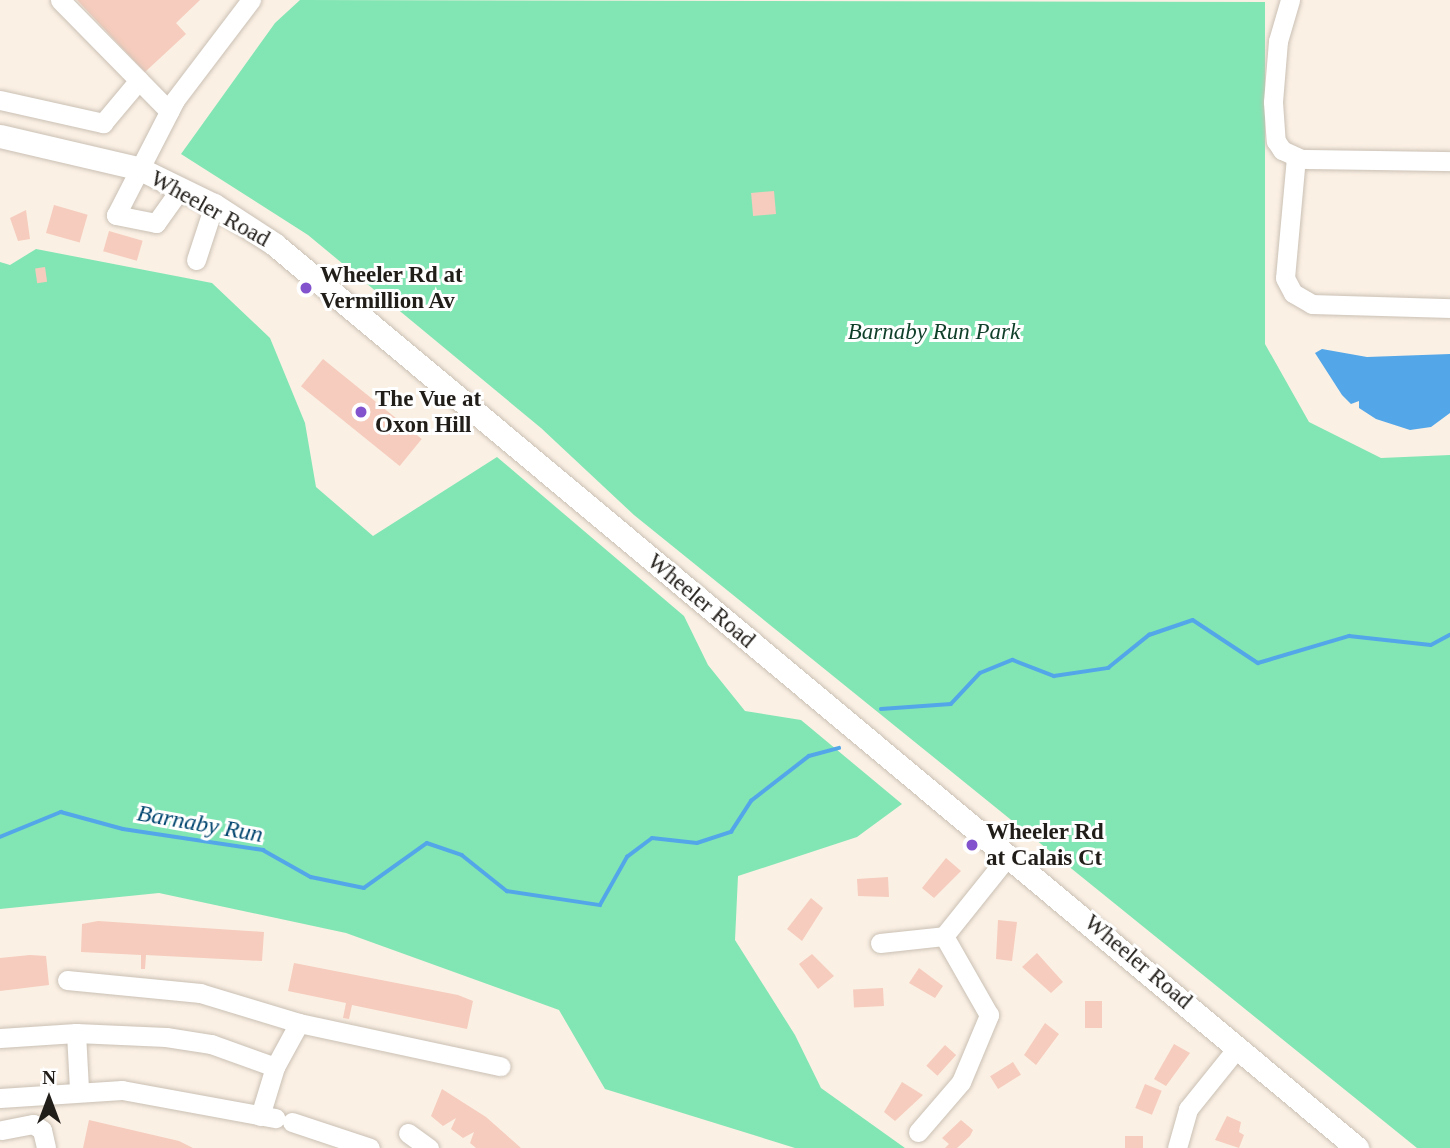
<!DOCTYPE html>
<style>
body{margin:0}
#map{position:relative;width:1450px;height:1148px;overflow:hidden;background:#fbf0e4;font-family:"Times New Roman",serif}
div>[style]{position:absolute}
.green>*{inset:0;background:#82e6b4}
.water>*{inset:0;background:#53a7e9}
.stream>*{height:3.5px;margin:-1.75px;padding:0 1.75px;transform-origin:1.75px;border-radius:1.75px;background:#53a7e9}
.building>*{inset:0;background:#f5ccbd;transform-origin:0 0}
.roads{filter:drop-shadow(0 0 2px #cac0b4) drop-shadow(0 0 2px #cac0b4)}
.minor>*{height:19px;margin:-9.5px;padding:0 9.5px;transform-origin:9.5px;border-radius:9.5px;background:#fff}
.major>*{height:23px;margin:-11.5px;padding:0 11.5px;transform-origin:11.5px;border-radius:11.5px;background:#fff}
.dots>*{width:19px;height:19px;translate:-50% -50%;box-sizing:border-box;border:4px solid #fff;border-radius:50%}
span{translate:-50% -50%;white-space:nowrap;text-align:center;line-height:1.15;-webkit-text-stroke:6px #fff;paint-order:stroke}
.street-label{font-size:23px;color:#211d19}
.poi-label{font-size:23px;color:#211d19;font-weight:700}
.left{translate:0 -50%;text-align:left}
.park-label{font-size:23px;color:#0f3e29;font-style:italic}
.water-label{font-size:24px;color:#01456f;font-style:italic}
.north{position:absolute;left:14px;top:1064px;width:70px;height:70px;-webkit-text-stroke:5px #fff;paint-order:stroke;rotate:0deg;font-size:19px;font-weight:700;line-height:28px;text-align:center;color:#211d19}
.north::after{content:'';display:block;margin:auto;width:24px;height:32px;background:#211d19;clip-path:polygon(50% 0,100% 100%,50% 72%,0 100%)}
</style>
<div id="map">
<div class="green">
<i style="clip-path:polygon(300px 0,1265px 2px,1265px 344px,1309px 422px,1381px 458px,1450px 455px,1450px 1148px,1417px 1148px,634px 515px,541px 428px,308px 235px,181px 154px,275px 23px)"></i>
<i style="clip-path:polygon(36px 249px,212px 283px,270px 338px,305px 423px,316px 487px,373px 536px,497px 457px,684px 616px,708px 665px,745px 711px,801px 720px,902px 804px,857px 837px,738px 876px,735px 940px,795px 1035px,821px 1088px,905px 1148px,795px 1148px,605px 1089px,559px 1010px,346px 933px,159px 893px,0 909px,0 262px,10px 265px)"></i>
</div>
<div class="water">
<i style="clip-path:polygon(1322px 349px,1367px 357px,1450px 354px,1450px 413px,1431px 427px,1410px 430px,1376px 419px,1359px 408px,1359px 401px,1351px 404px,1342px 395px,1315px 353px)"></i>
</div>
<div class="stream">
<i style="left:881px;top:709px;width:70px;rotate:-4.1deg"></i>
<i style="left:951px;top:704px;width:42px;rotate:-46.9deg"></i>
<i style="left:980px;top:673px;width:35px;rotate:-22deg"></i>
<i style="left:1013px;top:660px;width:44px;rotate:21.3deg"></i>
<i style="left:1054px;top:676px;width:55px;rotate:-8.4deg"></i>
<i style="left:1108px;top:668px;width:53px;rotate:-38.8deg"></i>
<i style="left:1149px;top:635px;width:46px;rotate:-18.8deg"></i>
<i style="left:1193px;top:620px;width:78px;rotate:33.5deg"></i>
<i style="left:1258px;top:663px;width:95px;rotate:-16.5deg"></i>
<i style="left:1349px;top:636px;width:82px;rotate:6.3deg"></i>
<i style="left:1431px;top:645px;width:21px;rotate:-28deg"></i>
<i style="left:0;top:837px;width:66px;rotate:-22.3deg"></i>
<i style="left:61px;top:812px;width:64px;rotate:15.3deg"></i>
<i style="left:123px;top:829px;width:142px;rotate:8.5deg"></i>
<i style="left:263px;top:850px;width:55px;rotate:29.4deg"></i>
<i style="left:311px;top:877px;width:54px;rotate:11.7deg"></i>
<i style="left:364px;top:888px;width:77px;rotate:-35.5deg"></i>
<i style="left:427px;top:843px;width:37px;rotate:19deg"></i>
<i style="left:462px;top:855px;width:58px;rotate:38.7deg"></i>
<i style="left:507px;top:891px;width:94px;rotate:8.6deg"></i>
<i style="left:600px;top:905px;width:55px;rotate:-60.6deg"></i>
<i style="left:627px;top:857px;width:31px;rotate:-37deg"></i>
<i style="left:652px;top:838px;width:45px;rotate:6.3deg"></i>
<i style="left:697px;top:843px;width:36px;rotate:-18deg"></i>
<i style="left:731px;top:832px;width:37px;rotate:-57deg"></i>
<i style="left:751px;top:801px;width:73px;rotate:-37.8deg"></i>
<i style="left:809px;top:756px;width:31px;rotate:-15deg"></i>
</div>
<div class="building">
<i style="clip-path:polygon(77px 0,200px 0,176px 23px,186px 34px,145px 72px)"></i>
<i style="left:774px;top:191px;width:23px;height:23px;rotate:85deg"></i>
<i style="left:54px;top:205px;width:35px;height:29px;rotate:16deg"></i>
<i style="clip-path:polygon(26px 210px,30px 239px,18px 241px,10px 218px)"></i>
<i style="left:109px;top:231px;width:35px;height:21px;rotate:16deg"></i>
<i style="left:45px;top:267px;width:15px;height:10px;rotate:82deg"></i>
<i style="left:323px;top:359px;width:127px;height:35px;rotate:39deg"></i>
<i style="clip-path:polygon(946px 858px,961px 871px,934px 898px,922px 888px)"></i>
<i style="clip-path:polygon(888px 877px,889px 897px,858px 896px,857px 879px)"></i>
<i style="clip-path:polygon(811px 898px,823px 908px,802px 941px,787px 929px)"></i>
<i style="clip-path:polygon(998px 920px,1017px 922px,1012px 961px,996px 959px)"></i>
<i style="clip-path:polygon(98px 921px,264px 932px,262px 961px,146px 955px,145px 969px,141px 969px,141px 955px,81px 952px,82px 924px)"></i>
<i style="clip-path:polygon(1037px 953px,1063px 982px,1051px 993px,1022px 967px)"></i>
<i style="clip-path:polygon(812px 954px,834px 976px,818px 989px,799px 964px)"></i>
<i style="clip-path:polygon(30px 955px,46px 956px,49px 985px,0 991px,0 958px)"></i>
<i style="clip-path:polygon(294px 963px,458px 995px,473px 1001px,467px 1029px,352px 1005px,349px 1019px,343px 1018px,346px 1003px,288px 991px)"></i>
<i style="clip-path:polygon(919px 968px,943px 986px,935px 998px,909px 983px)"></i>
<i style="left:883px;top:988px;width:18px;height:30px;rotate:87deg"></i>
<i style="left:1085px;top:1001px;width:17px;height:27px"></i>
<i style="clip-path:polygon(1045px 1023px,1059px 1034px,1036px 1065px,1024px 1055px)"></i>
<i style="clip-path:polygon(1174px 1044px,1190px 1053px,1166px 1086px,1154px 1079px)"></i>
<i style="left:945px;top:1045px;width:15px;height:28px;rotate:42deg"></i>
<i style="left:1013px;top:1062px;width:15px;height:27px;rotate:58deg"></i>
<i style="clip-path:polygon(902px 1082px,923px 1095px,895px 1121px,884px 1112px)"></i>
<i style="left:1145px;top:1084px;width:18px;height:26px;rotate:22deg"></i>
<i style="clip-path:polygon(442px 1089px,486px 1117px,521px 1148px,476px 1148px,470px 1143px,474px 1132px,463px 1138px,451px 1129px,456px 1118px,443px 1126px,431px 1116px)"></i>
<i style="clip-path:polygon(1227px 1116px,1241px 1122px,1239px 1132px,1244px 1135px,1239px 1148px,1215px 1140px)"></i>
<i style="clip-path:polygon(89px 1120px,179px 1141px,193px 1148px,83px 1148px)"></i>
<i style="clip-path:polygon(961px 1120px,973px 1130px,970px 1136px,957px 1148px,945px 1148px,949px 1144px,942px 1138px)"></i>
<i style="left:1143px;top:1136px;width:12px;height:18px;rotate:90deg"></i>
</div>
<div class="roads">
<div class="minor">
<i style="left:60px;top:0;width:156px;rotate:45.5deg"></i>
<i style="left:1290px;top:0;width:43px;rotate:106.3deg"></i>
<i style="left:1278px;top:41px;width:61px;rotate:94.7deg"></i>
<i style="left:1273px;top:102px;width:39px;rotate:86deg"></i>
<i style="left:1276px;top:141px;width:11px;rotate:56deg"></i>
<i style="left:1282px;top:150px;width:21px;rotate:25deg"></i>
<i style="left:1301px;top:159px;width:149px;rotate:0.8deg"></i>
<i style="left:0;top:100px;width:106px;rotate:12.6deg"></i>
<i style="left:103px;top:123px;width:56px;rotate:-50.1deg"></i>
<i style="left:1296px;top:157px;width:121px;rotate:95.2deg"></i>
<i style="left:1285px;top:278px;width:17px;rotate:62deg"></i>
<i style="left:1293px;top:293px;width:22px;rotate:30deg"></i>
<i style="left:1312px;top:304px;width:138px;rotate:1.7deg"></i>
<i style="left:181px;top:188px;width:43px;rotate:125.5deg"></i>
<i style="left:156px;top:223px;width:41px;rotate:-168.7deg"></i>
<i style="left:116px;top:215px;width:129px;rotate:-62.8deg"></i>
<i style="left:175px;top:100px;width:126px;rotate:-52.8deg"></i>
<i style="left:196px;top:260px;width:58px;rotate:-71.9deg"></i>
<i style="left:880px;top:943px;width:64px;rotate:-6.2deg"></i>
<i style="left:944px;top:936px;width:104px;rotate:-51.3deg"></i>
<i style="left:67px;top:980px;width:134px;rotate:5.6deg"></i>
<i style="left:200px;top:993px;width:103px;rotate:16.9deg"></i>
<i style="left:299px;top:1023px;width:206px;rotate:12.1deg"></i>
<i style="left:76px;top:1033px;width:56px;rotate:86.9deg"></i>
<i style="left:0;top:1038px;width:76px;rotate:-3.8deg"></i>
<i style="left:76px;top:1033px;width:90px;rotate:2.5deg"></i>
<i style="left:166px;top:1037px;width:46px;rotate:8.8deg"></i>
<i style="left:211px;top:1044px;width:68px;rotate:19.8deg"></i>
<i style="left:0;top:1098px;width:122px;rotate:-3.8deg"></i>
<i style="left:122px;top:1090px;width:156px;rotate:10.4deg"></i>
<i style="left:260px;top:1116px;width:51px;rotate:-73deg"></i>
<i style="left:275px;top:1067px;width:50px;rotate:-61.4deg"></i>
<i style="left:292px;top:1122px;width:82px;rotate:18.4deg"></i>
<i style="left:2px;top:1130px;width:32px;rotate:-11deg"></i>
<i style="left:33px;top:1124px;width:11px;rotate:34deg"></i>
<i style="left:42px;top:1130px;width:18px;rotate:77deg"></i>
<i style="left:918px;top:1132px;width:66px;rotate:-49.3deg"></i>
<i style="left:961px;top:1082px;width:73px;rotate:-67.3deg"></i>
<i style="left:989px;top:1015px;width:91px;rotate:-119.7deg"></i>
<i style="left:408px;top:1133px;width:26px;rotate:36deg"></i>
<i style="left:1177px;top:1148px;width:41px;rotate:-74.2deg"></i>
<i style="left:1188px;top:1109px;width:78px;rotate:-51.2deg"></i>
</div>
<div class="major">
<i style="left:0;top:136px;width:142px;rotate:13.1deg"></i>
<i style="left:138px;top:168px;width:85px;rotate:26deg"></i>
<i style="left:214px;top:205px;width:72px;rotate:33deg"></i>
<i style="left:274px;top:244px;width:1411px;rotate:39.85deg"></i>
</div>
</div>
<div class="dots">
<i style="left:306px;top:288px;background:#8253cc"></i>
<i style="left:361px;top:412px;background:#8253cc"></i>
<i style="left:972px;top:845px;background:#8253cc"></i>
</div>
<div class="street-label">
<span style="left:210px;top:209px;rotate:29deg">Wheeler Road</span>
<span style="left:701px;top:601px;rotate:40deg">Wheeler Road</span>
<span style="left:1138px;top:962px;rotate:40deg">Wheeler Road</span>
</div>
<div class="poi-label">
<span class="left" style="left:320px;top:288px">Wheeler Rd at<br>Vermillion Av</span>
<span class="left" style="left:375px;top:412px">The Vue at<br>Oxon Hill</span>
<span class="left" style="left:986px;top:845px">Wheeler Rd<br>at Calais Ct</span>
</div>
<div class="park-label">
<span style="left:934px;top:332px">Barnaby Run Park</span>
</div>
<div class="water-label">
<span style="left:200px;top:824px;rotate:10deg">Barnaby Run</span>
</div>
<div class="north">N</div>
</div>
